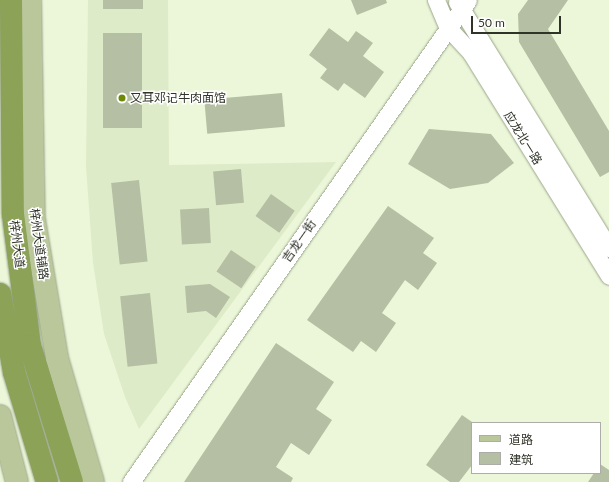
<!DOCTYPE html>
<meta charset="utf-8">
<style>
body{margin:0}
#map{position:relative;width:609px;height:482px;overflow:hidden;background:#ecf7da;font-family:Lato,"Noto Sans SC",sans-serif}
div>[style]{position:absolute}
.built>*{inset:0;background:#deebc8}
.building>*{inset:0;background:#b5bfa3;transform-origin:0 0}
.roads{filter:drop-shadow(0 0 1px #9ba58a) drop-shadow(0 0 1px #9ba58a)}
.minor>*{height:17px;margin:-8.5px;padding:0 8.5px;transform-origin:8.5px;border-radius:8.5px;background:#fff}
.major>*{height:22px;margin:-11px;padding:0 11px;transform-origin:11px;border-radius:11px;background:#b9c79a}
.highway>*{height:22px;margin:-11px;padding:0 11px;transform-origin:11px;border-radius:11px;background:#8ba257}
.dots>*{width:11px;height:11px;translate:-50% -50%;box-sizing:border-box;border:2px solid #fff;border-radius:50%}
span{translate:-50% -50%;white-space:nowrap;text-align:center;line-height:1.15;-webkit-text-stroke:3px #fff;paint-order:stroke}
.poi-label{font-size:12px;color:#2f3328}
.left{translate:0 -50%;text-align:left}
.street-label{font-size:12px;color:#2f3328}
.legend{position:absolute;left:471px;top:422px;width:130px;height:52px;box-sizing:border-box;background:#fff;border:1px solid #acada9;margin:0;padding:5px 7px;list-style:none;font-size:12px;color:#2f3328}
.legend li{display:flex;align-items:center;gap:8px;height:20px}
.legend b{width:20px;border:1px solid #acada9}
.scale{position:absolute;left:471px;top:16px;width:90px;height:18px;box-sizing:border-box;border:2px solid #2f3328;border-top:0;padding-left:5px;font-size:12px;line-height:14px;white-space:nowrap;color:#2f3328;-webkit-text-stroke:3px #fff;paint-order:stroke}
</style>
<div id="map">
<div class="built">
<i style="clip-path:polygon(88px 0,168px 0,169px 165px,336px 162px,139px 429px,125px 397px,104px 334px,93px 263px,86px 167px)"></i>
</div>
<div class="building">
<i style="left:103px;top:0;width:40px;height:9px"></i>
<i style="clip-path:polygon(351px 0,386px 0,387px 3px,357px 15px)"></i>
<i style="clip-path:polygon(528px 0,568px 0,548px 29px,609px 131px,609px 172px,600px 177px,519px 42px,518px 14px)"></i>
<i style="clip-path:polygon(329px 28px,348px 42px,356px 31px,373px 43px,363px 56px,384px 72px,365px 98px,344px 83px,338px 91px,320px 78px,327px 69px,309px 55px)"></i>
<i style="left:103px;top:33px;width:39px;height:95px"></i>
<i style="left:282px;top:93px;width:34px;height:78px;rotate:85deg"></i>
<i style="clip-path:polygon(429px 129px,491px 134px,514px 163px,488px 183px,450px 189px,408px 164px)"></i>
<i style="left:241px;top:169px;width:34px;height:28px;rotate:85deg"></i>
<i style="left:139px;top:180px;width:82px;height:28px;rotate:84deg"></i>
<i style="left:271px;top:194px;width:29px;height:27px;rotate:35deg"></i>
<i style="clip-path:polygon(388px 206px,434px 238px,423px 253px,437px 263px,418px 290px,405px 280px,382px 313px,396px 323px,376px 352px,361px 341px,353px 352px,307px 320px)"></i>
<i style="left:209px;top:208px;width:35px;height:29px;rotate:87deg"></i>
<i style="left:231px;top:250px;width:30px;height:26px;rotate:34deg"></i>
<i style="clip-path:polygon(210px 284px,230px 297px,216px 318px,206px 311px,187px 313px,185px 286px)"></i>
<i style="left:150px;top:293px;width:71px;height:30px;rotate:84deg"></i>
<i style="clip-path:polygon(276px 343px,334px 382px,316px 409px,332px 420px,309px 455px,291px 443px,276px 467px,293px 478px,291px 482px,184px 482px)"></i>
<i style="clip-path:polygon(462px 415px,472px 422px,472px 465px,459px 482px,450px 482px,426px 465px)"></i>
<i style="clip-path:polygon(600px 464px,609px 470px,609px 482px,588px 482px,594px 473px,600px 473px)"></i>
</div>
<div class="roads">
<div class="minor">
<i style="left:436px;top:0;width:30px;rotate:67deg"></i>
<i style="left:448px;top:28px;width:34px;rotate:47deg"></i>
<i style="left:471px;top:53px;width:262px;rotate:58.2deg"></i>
<i style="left:457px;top:2px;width:289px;rotate:58.3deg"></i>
<i style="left:131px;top:482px;width:588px;rotate:-55.04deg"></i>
</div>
<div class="major">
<i style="left:30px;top:0;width:219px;rotate:89deg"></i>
<i style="left:34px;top:219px;width:141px;rotate:80.6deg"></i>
<i style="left:57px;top:358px;width:129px;rotate:73.8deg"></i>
<i style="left:0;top:416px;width:68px;rotate:75.6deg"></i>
</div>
<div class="highway">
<i style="left:11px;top:0;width:214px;rotate:89.5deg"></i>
<i style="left:13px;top:214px;width:133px;rotate:82.7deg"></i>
<i style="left:30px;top:346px;width:142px;rotate:72.8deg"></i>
<i style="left:0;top:294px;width:79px;rotate:79.8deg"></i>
<i style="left:14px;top:372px;width:115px;rotate:73.3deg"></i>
</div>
</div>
<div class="dots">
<i style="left:122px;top:98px;background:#6d8a06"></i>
</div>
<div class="poi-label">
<span class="left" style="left:130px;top:98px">又耳邓记牛肉面馆</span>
</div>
<div class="street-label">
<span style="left:523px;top:138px;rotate:58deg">应龙北一路</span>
<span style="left:299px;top:241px;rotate:-55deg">吉龙一街</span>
<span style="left:17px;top:244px;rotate:83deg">梓州大道</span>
<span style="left:39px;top:244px;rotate:82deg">梓州大道辅路</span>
</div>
<ul class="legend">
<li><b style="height:5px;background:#b9c79a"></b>道路</li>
<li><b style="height:11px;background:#b5bfa3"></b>建筑</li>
</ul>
<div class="scale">50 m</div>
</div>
